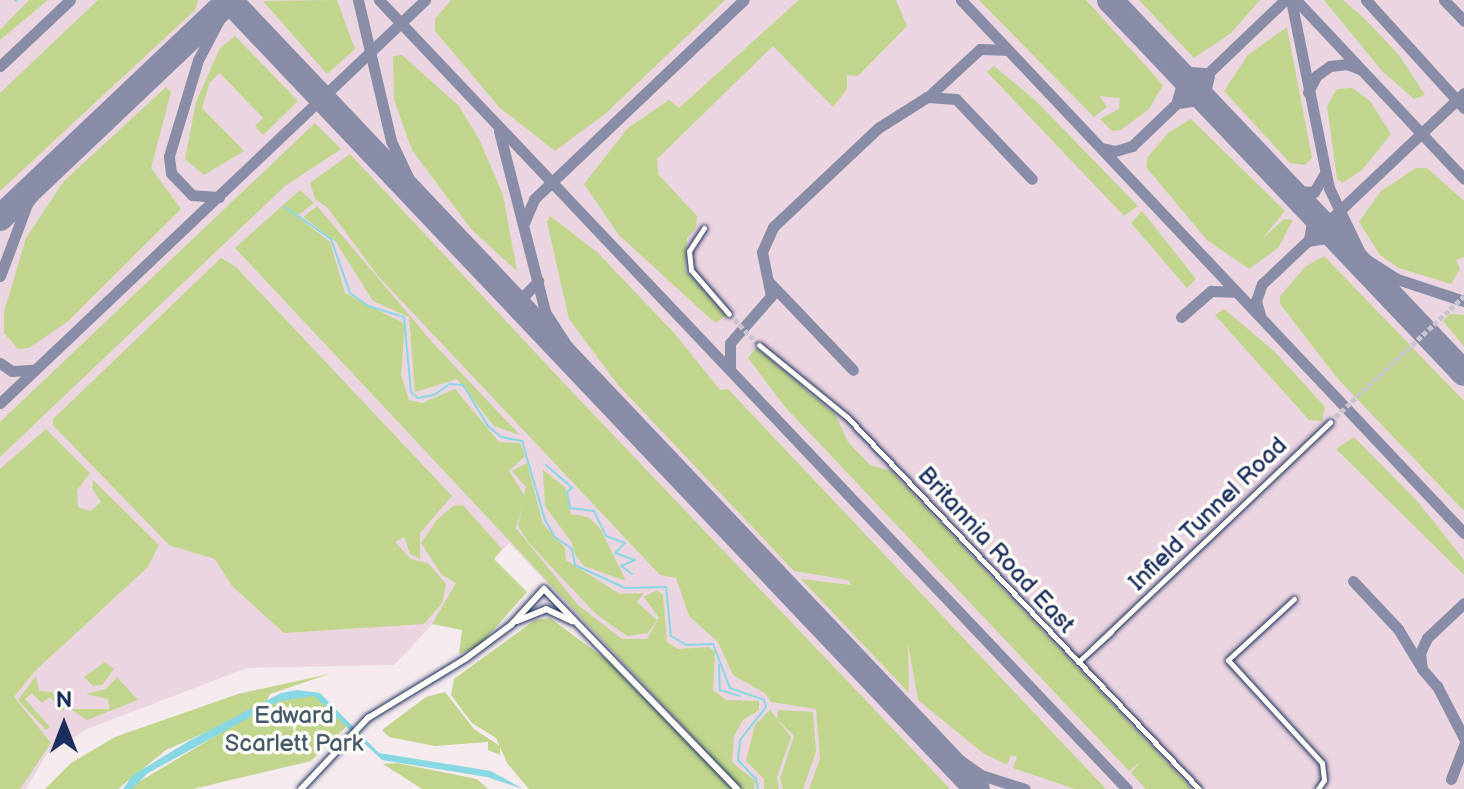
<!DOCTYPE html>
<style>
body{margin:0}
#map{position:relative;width:1464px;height:789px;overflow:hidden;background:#f5eaed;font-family:"Balsamiq Sans",sans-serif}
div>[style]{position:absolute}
.built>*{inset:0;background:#ebd5e0}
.green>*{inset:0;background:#c1d68c}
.water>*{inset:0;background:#88d8e4}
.stream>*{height:2px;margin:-1px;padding:0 1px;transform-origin:1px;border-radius:1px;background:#88d8e4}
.taxiway>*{height:11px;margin:-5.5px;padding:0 5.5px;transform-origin:5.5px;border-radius:5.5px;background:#888ca6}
.runway>*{height:26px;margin:-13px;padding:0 13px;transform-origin:13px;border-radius:13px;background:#888ca6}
.minor-tunnel>*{height:5px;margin-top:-2.5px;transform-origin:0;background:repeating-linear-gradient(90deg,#c9c5d0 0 5px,transparent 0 7.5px)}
.roads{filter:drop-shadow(0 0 2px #1b2f5e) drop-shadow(0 0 2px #1b2f5e)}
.minor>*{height:5px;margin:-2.5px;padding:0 2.5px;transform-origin:2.5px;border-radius:2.5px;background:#fdfcf7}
.tertiary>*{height:6px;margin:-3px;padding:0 3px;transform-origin:3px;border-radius:3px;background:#fdfcf7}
span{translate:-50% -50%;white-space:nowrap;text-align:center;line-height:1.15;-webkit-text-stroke:7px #fdfcf7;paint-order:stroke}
.street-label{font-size:24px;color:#1b2f5e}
.park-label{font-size:24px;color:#44596a}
.north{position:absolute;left:24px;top:685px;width:80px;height:80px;-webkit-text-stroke:6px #fdfcf7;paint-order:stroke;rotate:0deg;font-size:22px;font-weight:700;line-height:32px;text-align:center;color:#1b2f5e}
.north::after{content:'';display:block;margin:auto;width:28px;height:36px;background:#1b2f5e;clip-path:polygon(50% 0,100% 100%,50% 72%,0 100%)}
</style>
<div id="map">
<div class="built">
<i style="clip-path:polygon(0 0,1464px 0,1464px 789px,742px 789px,509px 543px,394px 665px,247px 668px,87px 729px,46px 755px,26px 789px,0 789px)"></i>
</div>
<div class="green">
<i style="clip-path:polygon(29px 0,48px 0,0 40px,0 30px)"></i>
<i style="clip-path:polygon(98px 0,198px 0,195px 10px,0 191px,0 93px)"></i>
<i style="clip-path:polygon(337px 0,355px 49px,327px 74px,263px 1px)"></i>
<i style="clip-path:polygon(451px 0,725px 0,605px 114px,555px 151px,499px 107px,435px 31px,435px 19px)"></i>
<i style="clip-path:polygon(799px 0,896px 0,907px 26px,858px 76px,847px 75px,847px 89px,833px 107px,773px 46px,657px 159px,658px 174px,697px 216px,696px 228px,687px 238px,685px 270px,726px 316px,715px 323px,619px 235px,584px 184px,628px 128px,669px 100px,679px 108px)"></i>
<i style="clip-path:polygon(979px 0,1086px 0,1163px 85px,1149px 109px,1121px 130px,1112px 131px,1100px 119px,1119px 109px,1120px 98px,1100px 96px,1107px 107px,1094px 117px)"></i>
<i style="clip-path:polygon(1139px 0,1260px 0,1231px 33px,1194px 58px)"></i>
<i style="clip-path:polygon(1324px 0,1343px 0,1364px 18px,1399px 55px,1425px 95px,1414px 99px,1382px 71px)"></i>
<i style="clip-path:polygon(1287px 27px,1312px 158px,1305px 165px,1290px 163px,1224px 91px,1248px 55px)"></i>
<i style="clip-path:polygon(235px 36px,298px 101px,263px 135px,255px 126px,263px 118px,220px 73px,210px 82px,202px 108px,244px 151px,204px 175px,185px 159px,196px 102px,220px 48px)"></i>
<i style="clip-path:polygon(402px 55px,459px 106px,480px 141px,503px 195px,517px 271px,471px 229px,412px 150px,394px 100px,393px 56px)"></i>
<i style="clip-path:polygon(994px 66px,1034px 99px,1138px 206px,1124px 216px,987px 72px)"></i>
<i style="clip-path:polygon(166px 87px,171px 92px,151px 168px,181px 209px,67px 322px,29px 348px,18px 349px,4px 333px,4px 312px,26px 238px,64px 181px)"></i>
<i style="clip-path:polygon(1352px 88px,1370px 101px,1391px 134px,1362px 170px,1343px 183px,1337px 179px,1327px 106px,1337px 89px)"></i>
<i style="clip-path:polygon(1191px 119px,1285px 211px,1262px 239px,1284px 219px,1293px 220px,1278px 248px,1249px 269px,1207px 240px,1146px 167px,1147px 158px,1168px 133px)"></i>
<i style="clip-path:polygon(315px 123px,341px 149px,285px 186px,0 457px,0 422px)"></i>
<i style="clip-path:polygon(350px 154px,560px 379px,950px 789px,809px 789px,820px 759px,816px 709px,771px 702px,766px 694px,733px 675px,718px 642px,689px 616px,676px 578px,660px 575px,378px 276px,327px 207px,315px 199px,310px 183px)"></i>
<i style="clip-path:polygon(1416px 168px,1427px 168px,1464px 201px,1464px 257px,1456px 260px,1460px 269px,1451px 284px,1399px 268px,1380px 255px,1359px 222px,1381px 191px)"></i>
<i style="clip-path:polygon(300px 190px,314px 203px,297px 216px,330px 242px,345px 293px,405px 324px,401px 375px,409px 400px,422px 403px,455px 389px,499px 442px,520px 443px,525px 456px,509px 471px,525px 496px,516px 528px,578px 605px,622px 639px,647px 639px,659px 618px,644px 597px,657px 590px,663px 595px,667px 642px,678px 649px,709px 647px,715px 652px,713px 690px,726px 700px,759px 701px,759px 710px,743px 720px,734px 736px,732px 762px,755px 781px,754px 789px,742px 789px,235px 248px)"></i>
<i style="clip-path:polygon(317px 206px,432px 342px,520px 435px,494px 426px,457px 379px,415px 392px,409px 317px,373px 301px,336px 242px,303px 217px)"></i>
<i style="clip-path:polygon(1142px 211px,1196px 279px,1187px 288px,1131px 223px)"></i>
<i style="clip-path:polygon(550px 216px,598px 253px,674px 333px,720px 390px,728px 389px,1106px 789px,1075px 789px,1013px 768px,1017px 757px,1011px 755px,1007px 765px,983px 753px,918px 700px,908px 644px,909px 693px,801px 579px,851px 585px,848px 580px,794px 571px,618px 385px,569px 319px,547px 222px)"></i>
<i style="clip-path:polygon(1324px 256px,1464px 401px,1464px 511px,1338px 379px,1280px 304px,1280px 296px,1305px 267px)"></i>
<i style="clip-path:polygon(221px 258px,236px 267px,452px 496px,420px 533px,420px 559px,410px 554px,404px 537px,395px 542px,411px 559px,428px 563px,446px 584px,442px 603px,424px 624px,284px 633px,232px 586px,215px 559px,169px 545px,53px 425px,53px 419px)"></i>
<i style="clip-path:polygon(1224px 309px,1274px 351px,1325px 407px,1322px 421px,1309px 420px,1215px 315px)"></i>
<i style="clip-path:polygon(1450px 314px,1464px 315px,1464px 346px,1443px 321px)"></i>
<i style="clip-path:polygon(756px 348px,835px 414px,848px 442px,870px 465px,891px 471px,1192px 789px,1146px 789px,1131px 773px,1140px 762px,1129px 771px,786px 408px,748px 358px)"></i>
<i style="clip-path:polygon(46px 429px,90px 473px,77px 490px,78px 507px,91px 511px,101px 502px,92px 488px,93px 480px,159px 545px,148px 567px,35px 671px,14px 697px,51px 743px,20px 789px,0 789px,0 469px)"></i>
<i style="clip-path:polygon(1354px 437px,1418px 502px,1464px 560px,1464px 575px,1336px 449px)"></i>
<i style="clip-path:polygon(527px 463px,543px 524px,565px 548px,566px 560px,620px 594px,644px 593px,637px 602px,657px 620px,648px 633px,627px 636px,596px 614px,529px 543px,518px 526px,526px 487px,512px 471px)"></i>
<i style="clip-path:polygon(543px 470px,565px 487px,571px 514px,588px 517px,600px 528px,626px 581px,584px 566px,575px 555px,572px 543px,545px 506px)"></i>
<i style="clip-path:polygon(463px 505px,502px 549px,494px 559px,527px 592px,480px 645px,459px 654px,462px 630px,432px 624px,456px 583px,442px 575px,421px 543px,437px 520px,453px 506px)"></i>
<i style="clip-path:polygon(550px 618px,608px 661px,732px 789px,529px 789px,507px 763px,496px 738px,472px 723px,451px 695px,454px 679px,535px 620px)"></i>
<i style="clip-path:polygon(105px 662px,114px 669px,102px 685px,93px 686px,84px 677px)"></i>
<i style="clip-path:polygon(329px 674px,270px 694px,265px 706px,166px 750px,118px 789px,45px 789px,71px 763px,115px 737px,238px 694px)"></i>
<i style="clip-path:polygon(36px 676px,39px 691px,52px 692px,65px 707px,63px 711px,50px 697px,42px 703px,32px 693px,25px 699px,50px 727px,46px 730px,18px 700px)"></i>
<i style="clip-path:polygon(117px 677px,138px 700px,87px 720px,71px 709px,110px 709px,108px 699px,86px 694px,106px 689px)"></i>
<i style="clip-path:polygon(445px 692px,474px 729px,500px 746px,500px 755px,488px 750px,488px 742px,435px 746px,389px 737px,382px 730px,426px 697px)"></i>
<i style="clip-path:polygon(314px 694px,349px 724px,311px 761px,193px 789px,127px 789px,279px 698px)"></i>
<i style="clip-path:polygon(770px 710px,791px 737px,777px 777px,779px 789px,764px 789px,764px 779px,746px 761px,755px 725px)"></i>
<i style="clip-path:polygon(778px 710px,813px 712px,816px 752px,803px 789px,783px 789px,780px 779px,794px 736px,777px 719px)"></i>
<i style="clip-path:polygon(397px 763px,477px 779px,488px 789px,422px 789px,383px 764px)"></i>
</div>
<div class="water">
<i style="clip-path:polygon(297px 690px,320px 693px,379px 753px,491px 771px,523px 789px,487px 777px,382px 760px,314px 696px,280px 701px,148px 773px,132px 789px,123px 789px,133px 775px,189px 741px,281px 693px)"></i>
</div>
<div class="stream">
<i style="left:15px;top:0;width:2px;rotate:27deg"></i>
<i style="left:285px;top:207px;width:56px;rotate:34.8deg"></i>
<i style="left:331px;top:239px;width:57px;rotate:70.6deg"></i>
<i style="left:350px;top:293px;width:22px;rotate:36deg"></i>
<i style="left:368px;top:306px;width:38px;rotate:17deg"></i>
<i style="left:404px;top:317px;width:75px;rotate:84.7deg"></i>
<i style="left:411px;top:392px;width:9px;rotate:41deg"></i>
<i style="left:418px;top:398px;width:16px;rotate:-11deg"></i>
<i style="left:434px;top:395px;width:19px;rotate:-35deg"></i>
<i style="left:450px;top:384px;width:13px;rotate:4deg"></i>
<i style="left:463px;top:385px;width:48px;rotate:58.6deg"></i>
<i style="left:488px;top:426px;width:17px;rotate:40deg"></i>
<i style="left:501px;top:437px;width:21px;rotate:11deg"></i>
<i style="left:522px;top:441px;width:82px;rotate:73.8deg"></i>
<i style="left:545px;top:520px;width:20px;rotate:60deg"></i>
<i style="left:555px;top:537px;width:21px;rotate:35deg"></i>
<i style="left:572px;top:549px;width:16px;rotate:79deg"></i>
<i style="left:575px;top:565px;width:55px;rotate:24.7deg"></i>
<i style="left:625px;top:588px;width:41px;rotate:-1.4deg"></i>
<i style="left:666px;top:587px;width:49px;rotate:84.2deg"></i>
<i style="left:671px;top:636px;width:17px;rotate:31deg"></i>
<i style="left:686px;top:645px;width:27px;rotate:-2deg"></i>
<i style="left:713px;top:644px;width:47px;rotate:68.9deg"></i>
<i style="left:730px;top:688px;width:36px;rotate:19deg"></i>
<i style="left:764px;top:700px;width:7px;rotate:74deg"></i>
<i style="left:766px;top:707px;width:42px;rotate:128.2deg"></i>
<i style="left:740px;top:740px;width:20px;rotate:96deg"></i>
<i style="left:738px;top:760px;width:26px;rotate:47deg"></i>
<i style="left:756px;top:779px;width:10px;rotate:79deg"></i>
<i style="left:546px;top:465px;width:35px;rotate:41deg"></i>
<i style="left:572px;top:488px;width:6px;rotate:141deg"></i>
<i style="left:567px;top:492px;width:16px;rotate:79deg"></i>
<i style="left:570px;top:508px;width:24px;rotate:7deg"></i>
<i style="left:594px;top:511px;width:28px;rotate:64deg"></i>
<i style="left:606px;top:536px;width:20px;rotate:20deg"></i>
<i style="left:625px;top:543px;width:14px;rotate:135deg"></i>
<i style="left:615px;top:553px;width:21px;rotate:19deg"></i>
<i style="left:635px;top:560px;width:15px;rotate:157deg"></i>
<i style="left:621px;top:566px;width:14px;rotate:36deg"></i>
<i style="left:719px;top:665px;width:25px;rotate:88deg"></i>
<i style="left:720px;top:690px;width:21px;rotate:17deg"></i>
</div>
<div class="taxiway">
<i style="left:358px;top:0;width:145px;rotate:76.8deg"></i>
<i style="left:391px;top:141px;width:59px;rotate:64.7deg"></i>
<i style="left:416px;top:194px;width:32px;rotate:51deg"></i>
<i style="left:379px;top:0;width:1087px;rotate:46.53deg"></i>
<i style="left:961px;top:0;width:733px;rotate:46.66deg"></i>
<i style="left:1291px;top:0;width:192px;rotate:78.6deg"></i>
<i style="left:1329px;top:188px;width:79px;rotate:64.4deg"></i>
<i style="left:1363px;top:259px;width:93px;rotate:49.8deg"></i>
<i style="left:1296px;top:0;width:245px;rotate:46.8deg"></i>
<i style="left:1366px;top:0;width:146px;rotate:47.8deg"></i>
<i style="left:1444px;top:0;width:29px;rotate:46deg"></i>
<i style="left:0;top:66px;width:96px;rotate:-43.3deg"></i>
<i style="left:1308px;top:92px;width:18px;rotate:-63deg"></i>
<i style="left:1316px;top:76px;width:17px;rotate:-36deg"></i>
<i style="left:1330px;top:66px;width:17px;rotate:-7deg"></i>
<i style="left:1347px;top:64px;width:14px;rotate:21deg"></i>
<i style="left:929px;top:96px;width:69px;rotate:-42.7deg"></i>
<i style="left:980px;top:49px;width:25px;rotate:2deg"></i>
<i style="left:1177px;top:101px;width:18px;rotate:-74deg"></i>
<i style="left:1182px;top:84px;width:14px;rotate:-111deg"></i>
<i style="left:1177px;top:71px;width:31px;rotate:4deg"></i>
<i style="left:1179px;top:103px;width:20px;rotate:-9deg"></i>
<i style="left:1199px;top:100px;width:14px;rotate:30deg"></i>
<i style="left:1211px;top:107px;width:20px;rotate:-105deg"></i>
<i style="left:1206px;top:88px;width:12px;rotate:-76deg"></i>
<i style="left:499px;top:131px;width:187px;rotate:75.7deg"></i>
<i style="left:545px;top:312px;width:82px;rotate:56.9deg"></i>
<i style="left:1102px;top:148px;width:13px;rotate:13deg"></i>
<i style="left:1115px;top:151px;width:18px;rotate:-16deg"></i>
<i style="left:1132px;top:146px;width:211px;rotate:-43.7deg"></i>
<i style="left:1291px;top:191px;width:23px;rotate:2deg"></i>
<i style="left:1314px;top:192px;width:20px;rotate:-60deg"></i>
<i style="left:219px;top:197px;width:27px;rotate:-176deg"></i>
<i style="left:192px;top:195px;width:30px;rotate:-134deg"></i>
<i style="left:171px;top:173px;width:17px;rotate:-97deg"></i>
<i style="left:169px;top:156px;width:100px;rotate:-73.2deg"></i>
<i style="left:198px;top:60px;width:67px;rotate:-62.3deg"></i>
<i style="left:1305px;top:206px;width:17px;rotate:65deg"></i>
<i style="left:1312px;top:221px;width:18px;rotate:99deg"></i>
<i style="left:524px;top:223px;width:26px;rotate:-67deg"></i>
<i style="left:534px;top:199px;width:289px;rotate:-43.5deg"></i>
<i style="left:1308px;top:241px;width:18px;rotate:-9deg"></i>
<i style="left:1326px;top:238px;width:17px;rotate:21deg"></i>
<i style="left:1342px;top:244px;width:16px;rotate:-117deg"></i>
<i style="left:1335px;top:230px;width:19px;rotate:-74deg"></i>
<i style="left:1342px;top:244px;width:65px;rotate:32.5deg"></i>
<i style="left:1397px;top:279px;width:71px;rotate:18.2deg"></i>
<i style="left:0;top:276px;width:77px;rotate:-69.4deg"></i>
<i style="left:27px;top:204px;width:46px;rotate:-53.9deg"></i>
<i style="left:770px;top:283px;width:120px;rotate:46.3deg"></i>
<i style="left:505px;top:291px;width:20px;rotate:15deg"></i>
<i style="left:524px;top:296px;width:21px;rotate:-47deg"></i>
<i style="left:1260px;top:315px;width:15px;rotate:-106deg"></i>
<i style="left:1256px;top:301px;width:18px;rotate:-71deg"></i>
<i style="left:1262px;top:284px;width:278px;rotate:-43.4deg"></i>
<i style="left:1181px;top:317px;width:40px;rotate:-41deg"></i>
<i style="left:1211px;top:291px;width:23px;rotate:2deg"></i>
<i style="left:0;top:363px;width:14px;rotate:34deg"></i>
<i style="left:12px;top:371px;width:22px;rotate:-3deg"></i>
<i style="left:730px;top:368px;width:25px;rotate:-90deg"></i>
<i style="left:730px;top:343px;width:62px;rotate:-48.9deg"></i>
<i style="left:771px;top:296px;width:45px;rotate:-101.6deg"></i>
<i style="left:762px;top:252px;width:27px;rotate:-66deg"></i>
<i style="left:773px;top:227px;width:144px;rotate:-43.3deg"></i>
<i style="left:878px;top:128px;width:58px;rotate:-32.3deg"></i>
<i style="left:927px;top:97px;width:29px;rotate:4deg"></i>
<i style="left:956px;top:99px;width:110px;rotate:46.5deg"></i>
<i style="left:0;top:403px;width:586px;rotate:-43.48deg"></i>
<i style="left:1353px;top:581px;width:66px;rotate:46.8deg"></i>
<i style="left:1398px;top:629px;width:42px;rotate:58.6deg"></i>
<i style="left:1464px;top:603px;width:51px;rotate:136.6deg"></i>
<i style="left:1427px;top:638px;width:17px;rotate:115deg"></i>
<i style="left:1420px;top:653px;width:16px;rotate:83deg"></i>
<i style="left:1422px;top:669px;width:23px;rotate:49deg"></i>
<i style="left:1437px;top:686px;width:59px;rotate:62.6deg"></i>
<i style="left:927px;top:737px;width:66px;rotate:35.1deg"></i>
<i style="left:981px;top:775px;width:46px;rotate:17.7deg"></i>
<i style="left:1451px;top:779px;width:36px;rotate:-69deg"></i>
</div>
<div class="runway">
<i style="left:229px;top:0;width:1087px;rotate:46.53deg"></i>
<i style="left:1110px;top:0;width:514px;rotate:46.5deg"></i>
<i style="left:0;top:218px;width:317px;rotate:-43.5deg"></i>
</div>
<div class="minor-tunnel">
<i style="left:729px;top:314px;width:43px;rotate:45.9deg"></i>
<i style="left:1330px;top:422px;width:184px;rotate:-43.2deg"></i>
</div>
<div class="roads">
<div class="minor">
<i style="left:704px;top:228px;width:27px;rotate:123deg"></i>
<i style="left:689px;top:251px;width:19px;rotate:84deg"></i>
<i style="left:691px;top:270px;width:58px;rotate:49.2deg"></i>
<i style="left:759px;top:345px;width:114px;rotate:39.3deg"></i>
<i style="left:847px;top:417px;width:512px;rotate:46.58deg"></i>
<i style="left:1294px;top:599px;width:90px;rotate:137.3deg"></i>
<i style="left:1228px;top:660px;width:139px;rotate:47.6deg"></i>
<i style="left:1322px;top:763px;width:17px;rotate:83deg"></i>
<i style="left:1324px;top:780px;width:11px;rotate:124deg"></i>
<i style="left:1092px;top:649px;width:329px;rotate:-43.6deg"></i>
<i style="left:1078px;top:662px;width:45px;rotate:-42.3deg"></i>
</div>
<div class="tertiary">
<i style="left:517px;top:621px;width:31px;rotate:-22deg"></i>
<i style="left:546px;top:609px;width:29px;rotate:25deg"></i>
<i style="left:301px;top:789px;width:98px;rotate:-46.7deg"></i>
<i style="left:368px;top:718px;width:114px;rotate:-31.3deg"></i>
<i style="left:465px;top:659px;width:57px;rotate:-36.5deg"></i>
<i style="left:511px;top:625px;width:49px;rotate:-47.5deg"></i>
<i style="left:544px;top:589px;width:278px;rotate:46deg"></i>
</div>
</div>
<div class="street-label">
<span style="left:1208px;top:514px;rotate:-44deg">Infield Tunnel Road</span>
<span style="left:996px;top:550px;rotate:47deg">Britannia Road East</span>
</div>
<div class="park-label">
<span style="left:294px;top:730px">Edward<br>Scarlett Park</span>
</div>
<div class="north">N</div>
</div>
